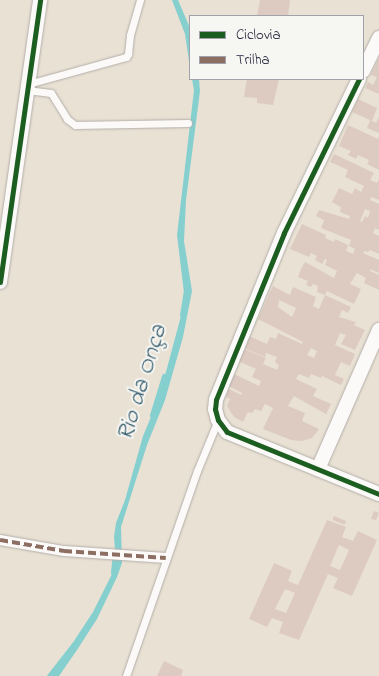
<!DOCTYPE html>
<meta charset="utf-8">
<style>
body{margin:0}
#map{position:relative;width:379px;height:676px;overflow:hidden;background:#e9e1d4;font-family:"Indie Flower",sans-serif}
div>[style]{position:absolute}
.water>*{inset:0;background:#85cfcf}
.stream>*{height:5px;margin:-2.5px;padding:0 2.5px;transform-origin:2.5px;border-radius:2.5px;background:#85cfcf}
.building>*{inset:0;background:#ddcbc1;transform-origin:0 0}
.roads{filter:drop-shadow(0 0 1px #b3aea9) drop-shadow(0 0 1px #b3aea9)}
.service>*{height:7px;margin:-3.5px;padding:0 3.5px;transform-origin:3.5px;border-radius:3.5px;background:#fcfaf9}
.pedestrian>*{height:10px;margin:-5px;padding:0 5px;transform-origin:5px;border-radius:5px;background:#fcfaf9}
.minor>*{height:14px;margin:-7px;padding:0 7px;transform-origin:7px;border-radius:7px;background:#fcfaf9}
.quiet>*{height:4px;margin-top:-2px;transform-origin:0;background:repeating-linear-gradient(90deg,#8d6e63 0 8px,transparent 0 12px)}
.cycleway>*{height:5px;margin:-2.5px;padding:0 2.5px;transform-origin:2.5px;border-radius:2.5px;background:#1b5e20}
span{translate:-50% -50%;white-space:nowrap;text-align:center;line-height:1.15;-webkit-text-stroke:4px #f6f6f2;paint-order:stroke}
.water-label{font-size:24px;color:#365c6e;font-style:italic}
.legend{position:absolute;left:189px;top:15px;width:175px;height:65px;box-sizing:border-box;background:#f6f6f2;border:1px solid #a1a1a9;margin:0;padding:6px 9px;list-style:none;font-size:15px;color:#22223b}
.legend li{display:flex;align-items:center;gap:10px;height:25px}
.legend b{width:25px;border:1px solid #a1a1a9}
</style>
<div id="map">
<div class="water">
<i style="clip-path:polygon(172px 0,178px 0,190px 28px,190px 68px,185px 34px)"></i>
<i style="clip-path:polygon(192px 79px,199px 79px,200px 91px,186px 200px,184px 241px,192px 291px,183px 337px,165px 400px,147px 445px,121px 527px,122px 563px,117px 577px,97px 619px,77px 650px,59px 676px,51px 676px,93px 612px,111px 576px,116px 562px,114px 537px,116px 523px,125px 500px,143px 436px,159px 398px,185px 301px,177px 235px,194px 90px)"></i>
</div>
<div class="stream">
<i style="left:182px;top:315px;width:24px;rotate:-81deg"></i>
<i style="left:152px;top:415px;width:41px;rotate:-72.9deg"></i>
<i style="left:113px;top:572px;width:19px;rotate:-84deg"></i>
<i style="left:49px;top:676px;width:39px;rotate:-52deg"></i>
</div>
<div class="building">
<i style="clip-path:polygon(260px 0,290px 0,288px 16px,257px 16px)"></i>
<i style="clip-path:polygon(379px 58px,379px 94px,365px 88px,368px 82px,373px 85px,377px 77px,371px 75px)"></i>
<i style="clip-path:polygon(247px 79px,279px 79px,273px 105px,257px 103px,257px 98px,244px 97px)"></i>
<i style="clip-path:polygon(358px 99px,377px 108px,372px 121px,376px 123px,379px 117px,379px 133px,367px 128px,370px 120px,352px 112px)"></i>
<i style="clip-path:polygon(348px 125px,378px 139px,379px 136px,379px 170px,367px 164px,369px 160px,358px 155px,356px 159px,348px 155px,351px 151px,339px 146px)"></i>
<i style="clip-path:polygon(evenodd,334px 154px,374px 173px,370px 180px,377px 183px,379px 179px,379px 200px,371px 197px,370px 200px,379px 204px,379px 230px,375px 228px,373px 233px,379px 236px,379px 254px,370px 250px,368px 252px,364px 251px,363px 253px,379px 260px,379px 273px,370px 269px,370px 271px,379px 275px,379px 290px,364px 283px,366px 278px,357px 273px,350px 284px,361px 289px,354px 304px,327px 291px,325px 295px,351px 307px,348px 313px,342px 310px,339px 317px,356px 322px,354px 325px,365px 330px,355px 350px,341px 344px,346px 335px,340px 333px,335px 345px,355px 354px,350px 366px,341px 362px,335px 375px,344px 379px,341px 385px,322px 376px,321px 378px,311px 374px,309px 378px,299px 374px,296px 379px,317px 389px,313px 396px,331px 404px,326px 414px,294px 396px,288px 406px,305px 413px,302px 421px,319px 429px,312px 438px,302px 441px,291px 440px,263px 429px,273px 408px,265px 404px,261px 411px,255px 409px,252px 413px,248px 412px,243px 422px,234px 417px,227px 406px,230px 399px,226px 397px,227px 394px,229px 389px,241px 395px,242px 393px,227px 385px,232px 373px,259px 386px,261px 381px,252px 377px,256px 369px,238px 361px,244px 349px,266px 358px,263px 364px,277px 370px,279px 365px,275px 362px,277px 357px,266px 353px,265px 357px,244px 348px,249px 336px,267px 344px,270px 337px,276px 339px,278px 333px,302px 344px,303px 342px,258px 319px,273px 286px,290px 295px,293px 287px,316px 297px,313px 306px,319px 309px,325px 295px,317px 292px,318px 286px,313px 284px,311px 287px,306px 285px,308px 281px,298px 277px,301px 269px,305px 262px,334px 278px,337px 271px,325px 265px,327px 260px,325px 259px,322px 264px,315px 260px,317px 256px,311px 253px,309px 257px,290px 249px,302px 224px,326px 235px,325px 238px,334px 242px,335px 239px,348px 245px,346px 251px,353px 254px,355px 249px,349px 246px,351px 240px,321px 228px,324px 220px,316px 216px,319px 210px,349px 219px,350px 216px,340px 212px,341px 207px,332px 202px,339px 188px,352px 194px,355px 188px,361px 192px,364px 186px,345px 177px,348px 170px,330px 162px,334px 154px,365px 209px,370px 211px,368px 218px,365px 216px,362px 222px,360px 221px,365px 209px,334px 154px,279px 300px,296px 308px,292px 317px,278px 307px,279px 300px,334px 154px,311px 348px,317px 351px,314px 358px,307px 355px,311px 348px)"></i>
<i style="clip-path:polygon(374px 511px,379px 513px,376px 520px,371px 519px)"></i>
<i style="left:334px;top:516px;width:13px;height:4px;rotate:23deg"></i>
<i style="clip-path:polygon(evenodd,327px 520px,346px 527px,342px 537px,353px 541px,358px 531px,377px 540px,352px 596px,333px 588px,338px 578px,328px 574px,299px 640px,279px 633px,283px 622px,272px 618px,267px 627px,249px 619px,274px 563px,292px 571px,288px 581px,298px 585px,327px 520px,339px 545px,349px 550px,340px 570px,330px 566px,339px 545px,327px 520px,285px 589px,295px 593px,286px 613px,275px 609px,285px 589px)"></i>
<i style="clip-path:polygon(164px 661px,183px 670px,181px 676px,157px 676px)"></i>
</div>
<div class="roads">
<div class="service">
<i style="left:28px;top:84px;width:102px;rotate:-15.4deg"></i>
<i style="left:126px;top:57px;width:4px;rotate:-56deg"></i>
<i style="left:128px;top:54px;width:19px;rotate:-84deg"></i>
<i style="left:130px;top:35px;width:36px;rotate:-74deg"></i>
<i style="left:27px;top:90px;width:24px;rotate:7deg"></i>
<i style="left:51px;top:93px;width:31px;rotate:58deg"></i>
<i style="left:67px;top:119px;width:10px;rotate:37deg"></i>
<i style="left:75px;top:125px;width:113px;rotate:-1deg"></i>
<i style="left:126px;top:676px;width:217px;rotate:-70.9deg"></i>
<i style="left:197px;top:471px;width:55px;rotate:-67.6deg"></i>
</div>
<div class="pedestrian">
<i style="left:0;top:540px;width:65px;rotate:9.8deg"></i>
<i style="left:64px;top:551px;width:102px;rotate:3.9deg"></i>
</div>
<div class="minor">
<i style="left:363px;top:71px;width:37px;rotate:-64deg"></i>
<i style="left:359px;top:79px;width:171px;rotate:116deg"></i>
<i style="left:284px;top:233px;width:180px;rotate:112.2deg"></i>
<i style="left:216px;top:400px;width:9px;rotate:96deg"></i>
<i style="left:215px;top:409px;width:11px;rotate:75deg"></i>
<i style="left:218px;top:420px;width:15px;rotate:53deg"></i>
<i style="left:227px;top:432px;width:164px;rotate:22.2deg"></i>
<i style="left:0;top:282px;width:285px;rotate:-81.9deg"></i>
<i style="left:318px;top:469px;width:152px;rotate:-66.3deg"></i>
</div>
</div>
<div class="quiet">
<i style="left:0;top:540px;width:65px;rotate:9.8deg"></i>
<i style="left:64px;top:551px;width:102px;rotate:3.9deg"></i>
</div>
<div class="cycleway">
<i style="left:359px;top:79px;width:171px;rotate:116deg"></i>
<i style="left:284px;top:233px;width:180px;rotate:112.2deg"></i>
<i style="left:216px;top:400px;width:9px;rotate:96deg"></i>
<i style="left:215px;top:409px;width:11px;rotate:75deg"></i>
<i style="left:218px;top:420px;width:15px;rotate:53deg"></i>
<i style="left:227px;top:432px;width:164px;rotate:22.2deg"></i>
<i style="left:0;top:282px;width:285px;rotate:-81.9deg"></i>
</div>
<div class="water-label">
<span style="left:143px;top:383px;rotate:-73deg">Rio da Onça</span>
</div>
<ul class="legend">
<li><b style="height:6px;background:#1b5e20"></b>Ciclovia</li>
<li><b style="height:6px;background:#8d6e63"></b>Trilha</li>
</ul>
</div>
